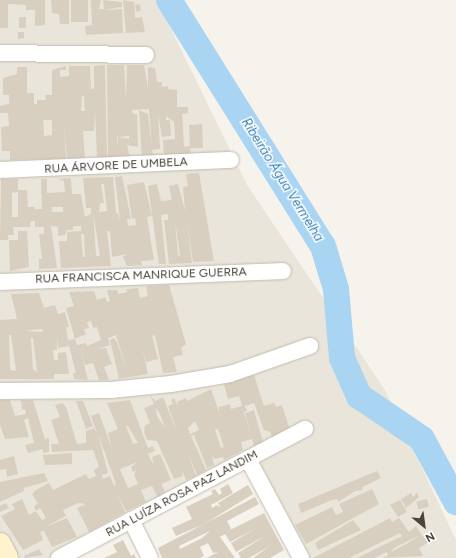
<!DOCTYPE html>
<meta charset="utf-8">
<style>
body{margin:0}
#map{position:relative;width:456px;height:558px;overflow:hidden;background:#f6f3ec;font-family:Figtree,sans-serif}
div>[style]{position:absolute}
.residential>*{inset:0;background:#eae5da}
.river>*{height:26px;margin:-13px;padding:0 13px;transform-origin:13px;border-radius:13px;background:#a9d4f2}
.building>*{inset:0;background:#d8cfc1;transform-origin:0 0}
.roads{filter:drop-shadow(0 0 1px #c2bbae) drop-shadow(0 0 1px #c2bbae)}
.street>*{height:16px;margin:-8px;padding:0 8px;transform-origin:8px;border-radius:8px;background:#fff}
.secondary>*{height:22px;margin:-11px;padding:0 11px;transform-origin:11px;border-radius:11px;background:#fff3cd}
span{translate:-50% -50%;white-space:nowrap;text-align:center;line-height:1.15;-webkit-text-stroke:3px #fff;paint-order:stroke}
.street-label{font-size:12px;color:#4b4439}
.water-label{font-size:13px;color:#2e7ab2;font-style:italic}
.north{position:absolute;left:404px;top:506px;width:40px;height:40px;-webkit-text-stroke:3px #fff;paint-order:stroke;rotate:151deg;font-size:11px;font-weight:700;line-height:16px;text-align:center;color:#4b4439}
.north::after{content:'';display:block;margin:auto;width:14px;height:18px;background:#4b4439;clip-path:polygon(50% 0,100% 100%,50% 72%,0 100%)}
</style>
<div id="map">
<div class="residential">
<i style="clip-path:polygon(0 0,157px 0,247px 185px,385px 390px,456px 540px,456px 558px,304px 558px,252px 459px,67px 558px,13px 558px,0 532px)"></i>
</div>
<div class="river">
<i style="left:169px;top:0;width:290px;rotate:58deg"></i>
<i style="left:323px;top:246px;width:45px;rotate:73.2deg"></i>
<i style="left:336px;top:289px;width:69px;rotate:85deg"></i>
<i style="left:342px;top:358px;width:42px;rotate:65.9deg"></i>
<i style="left:359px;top:396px;width:76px;rotate:34.3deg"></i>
<i style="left:422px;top:439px;width:72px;rotate:61.6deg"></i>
</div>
<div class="building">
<i style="clip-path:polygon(0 0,45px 0,45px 25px,35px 26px,35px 10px,26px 10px,26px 5px,8px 4px,8px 28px,0 28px)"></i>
<i style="clip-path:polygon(51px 0,69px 0,69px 24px,60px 24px,59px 14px,52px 13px)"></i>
<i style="left:71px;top:0;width:17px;height:22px"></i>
<i style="clip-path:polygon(91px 0,101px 0,99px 9px,104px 9px,103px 0,122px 2px,122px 7px,104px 10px,122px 9px,123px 33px,86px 35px,85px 26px,92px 25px)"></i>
<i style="clip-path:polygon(123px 0,134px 2px,135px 18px,142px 17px,145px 32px,126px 33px)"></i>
<i style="left:140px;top:4px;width:7px;height:5px;rotate:82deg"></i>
<i style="left:19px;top:17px;width:7px;height:11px"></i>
<i style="clip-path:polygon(18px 32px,24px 32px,24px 38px,18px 39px)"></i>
<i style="clip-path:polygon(evenodd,105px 65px,107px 159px,97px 159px,95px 111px,94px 131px,83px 131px,85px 159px,67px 159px,64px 126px,66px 159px,10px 160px,10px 151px,2px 151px,1px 127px,9px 126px,8px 113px,0 113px,0 106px,12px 103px,9px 103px,9px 95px,3px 95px,3px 78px,17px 74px,17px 67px,27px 67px,27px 93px,34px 93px,34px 104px,37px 104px,37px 100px,46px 100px,45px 95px,52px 95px,52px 70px,66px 66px,66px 70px,60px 70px,60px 77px,69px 76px,69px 66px,90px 66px,91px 89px,94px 89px,94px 66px,105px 65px,82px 96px,84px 96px,85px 111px,81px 111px,82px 96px,105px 65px,43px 120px,52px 120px,52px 135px,44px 136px,43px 120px)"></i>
<i style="clip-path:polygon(evenodd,107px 65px,124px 65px,126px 100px,127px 65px,144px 65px,148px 88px,148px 67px,155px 68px,157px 82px,162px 82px,162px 87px,168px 86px,168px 89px,177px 90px,177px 107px,188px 107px,188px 113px,182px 114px,184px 147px,190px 146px,189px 125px,202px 124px,203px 148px,190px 148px,191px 156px,164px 157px,163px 140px,175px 139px,174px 122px,166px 116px,166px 120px,170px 120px,171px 136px,162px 137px,158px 114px,160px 149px,152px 150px,153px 157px,142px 158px,139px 110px,148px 114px,152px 147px,149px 109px,132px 110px,133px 114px,137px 114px,138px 147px,127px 145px,130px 158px,108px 159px,107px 65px,129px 136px,129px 139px,118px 137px,117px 147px,117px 137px,129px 136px)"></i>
<i style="clip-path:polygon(evenodd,199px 173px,214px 261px,193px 262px,187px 221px,192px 263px,169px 264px,164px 220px,168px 220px,168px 214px,161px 215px,166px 264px,159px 264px,148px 186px,157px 184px,161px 201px,172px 200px,169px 186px,178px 184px,185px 211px,183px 187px,188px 186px,186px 174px,199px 173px,175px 221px,180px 255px,178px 256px,175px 221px)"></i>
<i style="clip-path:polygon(evenodd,122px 176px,131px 219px,127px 219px,129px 232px,128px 226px,136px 225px,135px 218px,132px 219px,127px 185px,144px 182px,152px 216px,147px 217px,154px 260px,141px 261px,142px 265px,127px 266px,123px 257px,127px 254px,112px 257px,110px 231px,107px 231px,111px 266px,61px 268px,59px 241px,67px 241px,67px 232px,81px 231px,81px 226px,73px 226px,73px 230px,67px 230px,65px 235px,58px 236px,58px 227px,51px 226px,57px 268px,39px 269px,39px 259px,42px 259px,39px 234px,44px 234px,44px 227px,35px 227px,35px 221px,31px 221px,30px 227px,13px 227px,14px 235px,8px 235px,8px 240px,0 240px,1px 179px,18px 179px,18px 190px,27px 190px,28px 207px,35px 207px,35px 209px,42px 209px,41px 179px,47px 179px,47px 193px,65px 192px,64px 181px,58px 179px,71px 178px,72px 194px,81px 194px,85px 217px,91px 214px,91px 208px,86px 208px,83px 178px,113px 177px,116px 214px,118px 213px,120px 220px,115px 177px,122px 176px,101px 184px,104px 184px,107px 211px,99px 212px,100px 203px,104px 203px,101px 184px,122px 176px,18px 192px,18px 217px,12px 217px,12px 193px,18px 192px,122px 176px,52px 207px,63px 207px,63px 212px,52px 212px,52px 207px,122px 176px,93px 212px,100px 256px,96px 256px,94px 226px,93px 212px,122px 176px,81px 234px,84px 234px,85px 257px,83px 257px,81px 234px)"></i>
<i style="clip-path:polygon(18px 231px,27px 231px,29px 267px,10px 271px,9px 240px,18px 240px)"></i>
<i style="clip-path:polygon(evenodd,169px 285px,186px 344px,181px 348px,183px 355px,173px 357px,177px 372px,163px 373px,155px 335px,152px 336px,158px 359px,146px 362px,142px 347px,148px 374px,119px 379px,110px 340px,114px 338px,117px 342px,127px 370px,116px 335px,108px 338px,110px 345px,98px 349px,106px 348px,112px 364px,104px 367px,109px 380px,99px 380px,93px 363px,85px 365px,81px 352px,88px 380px,74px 379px,73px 373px,76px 373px,69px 346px,58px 348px,57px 336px,57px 350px,53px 350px,54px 360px,58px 360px,58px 353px,66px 352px,69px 374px,54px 374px,54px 379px,0 379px,0 320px,17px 319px,11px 294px,39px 293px,44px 308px,55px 305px,58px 314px,65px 312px,69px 327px,66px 327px,68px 340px,75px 339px,66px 308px,74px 306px,69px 292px,94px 291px,97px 300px,105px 297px,107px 302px,110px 301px,107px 290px,117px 290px,118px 294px,127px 292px,126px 289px,138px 288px,140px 298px,148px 296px,146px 286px,169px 285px,91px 321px,93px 328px,97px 327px,101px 340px,87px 346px,86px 343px,77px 345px,75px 339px,86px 334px,84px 329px,89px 328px,87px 322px,91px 321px,169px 285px,42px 329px,43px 332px,26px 331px,31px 330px,42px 329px,169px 285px,9px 335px,11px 335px,16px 371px,10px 370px,9px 335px,169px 285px,31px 338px,33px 338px,37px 372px,33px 369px,31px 338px)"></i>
<i style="clip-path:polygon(evenodd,254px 375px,264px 406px,274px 403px,276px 407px,282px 405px,290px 430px,272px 437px,270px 432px,264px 430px,254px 403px,245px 406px,247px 411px,244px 412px,251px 435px,245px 413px,254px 410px,263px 442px,254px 446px,252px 439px,241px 442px,243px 450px,224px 460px,223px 457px,215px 459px,212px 456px,214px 465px,207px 468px,194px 435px,191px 436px,206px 470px,197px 475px,187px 452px,196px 476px,186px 480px,182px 470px,183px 476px,174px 479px,157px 441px,147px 440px,144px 432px,145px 425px,150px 423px,144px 408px,154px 404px,150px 395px,155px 401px,163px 397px,179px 437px,168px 406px,173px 404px,171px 400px,174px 398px,178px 407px,177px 402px,186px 398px,187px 401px,211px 389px,219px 412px,219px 407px,230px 404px,231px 409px,242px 406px,239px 396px,228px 399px,224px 384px,254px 375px,156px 408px,160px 414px,165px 428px,157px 416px,156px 408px,254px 375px,195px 421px,199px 430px,190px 434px,188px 428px,195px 421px,254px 375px,218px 429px,224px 447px,221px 448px,215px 430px,218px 429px)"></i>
<i style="clip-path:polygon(0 400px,10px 400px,15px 416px,26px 414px,25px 409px,22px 410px,21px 400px,33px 400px,45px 439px,49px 438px,49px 452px,43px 453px,43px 449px,28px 453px,25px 445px,34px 443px,28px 418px,24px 420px,29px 437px,5px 439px,0 425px)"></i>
<i style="clip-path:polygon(evenodd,130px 400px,148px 448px,153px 446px,155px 451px,148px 454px,154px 466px,152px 457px,160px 454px,171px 480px,161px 484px,165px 491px,158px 498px,152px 486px,141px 490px,146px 502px,126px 511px,115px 490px,125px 512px,89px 532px,77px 508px,86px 504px,78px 503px,63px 510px,66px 516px,45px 527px,67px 518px,77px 537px,52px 547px,44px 531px,40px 532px,43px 540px,23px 550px,1px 516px,15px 509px,12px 504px,22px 499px,29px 515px,36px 511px,42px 520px,46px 518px,40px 508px,36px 511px,34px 506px,38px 504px,32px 494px,36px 490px,49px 483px,53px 490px,86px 474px,89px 479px,96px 476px,94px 470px,99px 467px,93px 450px,52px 452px,51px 444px,59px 444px,51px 420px,60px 417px,55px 405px,62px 403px,66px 407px,77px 444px,86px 443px,86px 431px,94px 428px,97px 433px,91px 416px,99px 413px,112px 449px,108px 433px,118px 429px,107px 403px,130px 400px,126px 426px,128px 426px,138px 443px,133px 444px,126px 426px,130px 400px,98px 434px,116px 484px,114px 486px,110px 476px,103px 479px,102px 475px,108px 473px,98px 434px,130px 400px,138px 462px,131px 467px,133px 472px,137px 470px,134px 474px,138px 484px,128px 488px,120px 469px,138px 462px)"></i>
<i style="clip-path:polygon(76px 401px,83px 401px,93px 426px,86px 429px)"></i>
<i style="clip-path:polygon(72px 453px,72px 464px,45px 465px,43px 455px)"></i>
<i style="clip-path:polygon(14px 456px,18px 474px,7px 477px,6px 469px,0 470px,0 460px)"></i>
<i style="clip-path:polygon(377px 471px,381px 478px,362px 487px,363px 490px,355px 491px,338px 502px,337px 499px,332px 500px,301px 513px,298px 504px)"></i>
<i style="clip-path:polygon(44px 473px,48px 481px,24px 488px,24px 491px,0 502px,0 482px)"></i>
<i style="clip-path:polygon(evenodd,228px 484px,233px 493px,211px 505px,212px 508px,217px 505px,221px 508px,218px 503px,248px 485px,253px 494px,206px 523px,255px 497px,259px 504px,227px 521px,231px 529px,228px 531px,264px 513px,284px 550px,270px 558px,253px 558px,270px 546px,249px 558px,241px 558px,238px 553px,265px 536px,236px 552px,231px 543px,260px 526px,230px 542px,225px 534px,220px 537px,235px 558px,207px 558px,218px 552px,213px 553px,208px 543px,200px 547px,204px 556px,200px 558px,162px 558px,158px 548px,204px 524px,176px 536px,172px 528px,192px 519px,186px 507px,213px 494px,211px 491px,215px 489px,219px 495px,222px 493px,220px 489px,228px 484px,210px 531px,202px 538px,180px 549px,179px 546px,210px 531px)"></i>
<i style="clip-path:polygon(372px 489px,379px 504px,306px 544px,295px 525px,332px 507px,336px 515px,338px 514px,343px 512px,339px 504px)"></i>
<i style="clip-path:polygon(411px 493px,413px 497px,417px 493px,419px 497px,406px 508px,401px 499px)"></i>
<i style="left:427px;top:499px;width:8px;height:11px;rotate:76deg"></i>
<i style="clip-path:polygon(400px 500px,407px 512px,398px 517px,390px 505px)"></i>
<i style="clip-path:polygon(6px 503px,9px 508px,0 512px,0 506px)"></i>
<i style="clip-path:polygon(evenodd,390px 518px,392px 522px,399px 518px,409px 532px,416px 526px,424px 538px,427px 537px,429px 542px,419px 548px,423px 556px,383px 558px,388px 555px,387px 552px,374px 558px,357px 558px,402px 536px,400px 533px,349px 558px,313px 558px,390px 518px,420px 535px,408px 543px,391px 552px,394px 548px,420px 535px)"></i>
<i style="clip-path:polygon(353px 520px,361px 530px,318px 550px,315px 543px)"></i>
<i style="clip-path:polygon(123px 540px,131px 556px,134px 554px,136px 558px,104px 558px,117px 552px,113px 545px)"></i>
<i style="clip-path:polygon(39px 549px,43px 555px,25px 558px,24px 556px)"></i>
</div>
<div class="roads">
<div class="street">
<i style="left:0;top:53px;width:146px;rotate:0.8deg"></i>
<i style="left:0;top:170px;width:231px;rotate:-2.5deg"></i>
<i style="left:0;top:282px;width:283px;rotate:-2.2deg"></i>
<i style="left:0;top:391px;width:111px;rotate:-0.5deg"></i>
<i style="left:111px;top:390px;width:60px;rotate:-5.7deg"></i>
<i style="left:171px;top:384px;width:60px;rotate:-9.6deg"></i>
<i style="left:230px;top:374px;width:85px;rotate:-19.3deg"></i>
<i style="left:248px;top:459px;width:112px;rotate:61.8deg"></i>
<i style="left:131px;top:520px;width:42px;rotate:63.4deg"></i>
<i style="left:59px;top:558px;width:278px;rotate:-27.7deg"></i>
</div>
<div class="secondary">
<i style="left:0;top:544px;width:16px;rotate:63deg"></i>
</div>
</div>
<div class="street-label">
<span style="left:116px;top:166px;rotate:-3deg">RUA ÁRVORE DE UMBELA</span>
<span style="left:141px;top:276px;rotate:-2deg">RUA FRANCISCA MANRIQUE GUERRA</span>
<span style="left:182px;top:494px;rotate:-28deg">RUA LUÍZA ROSA PAZ LANDIM</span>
</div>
<div class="water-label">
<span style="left:282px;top:180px;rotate:58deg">Ribeirão Água Vermelha</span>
</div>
<div class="north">N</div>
</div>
